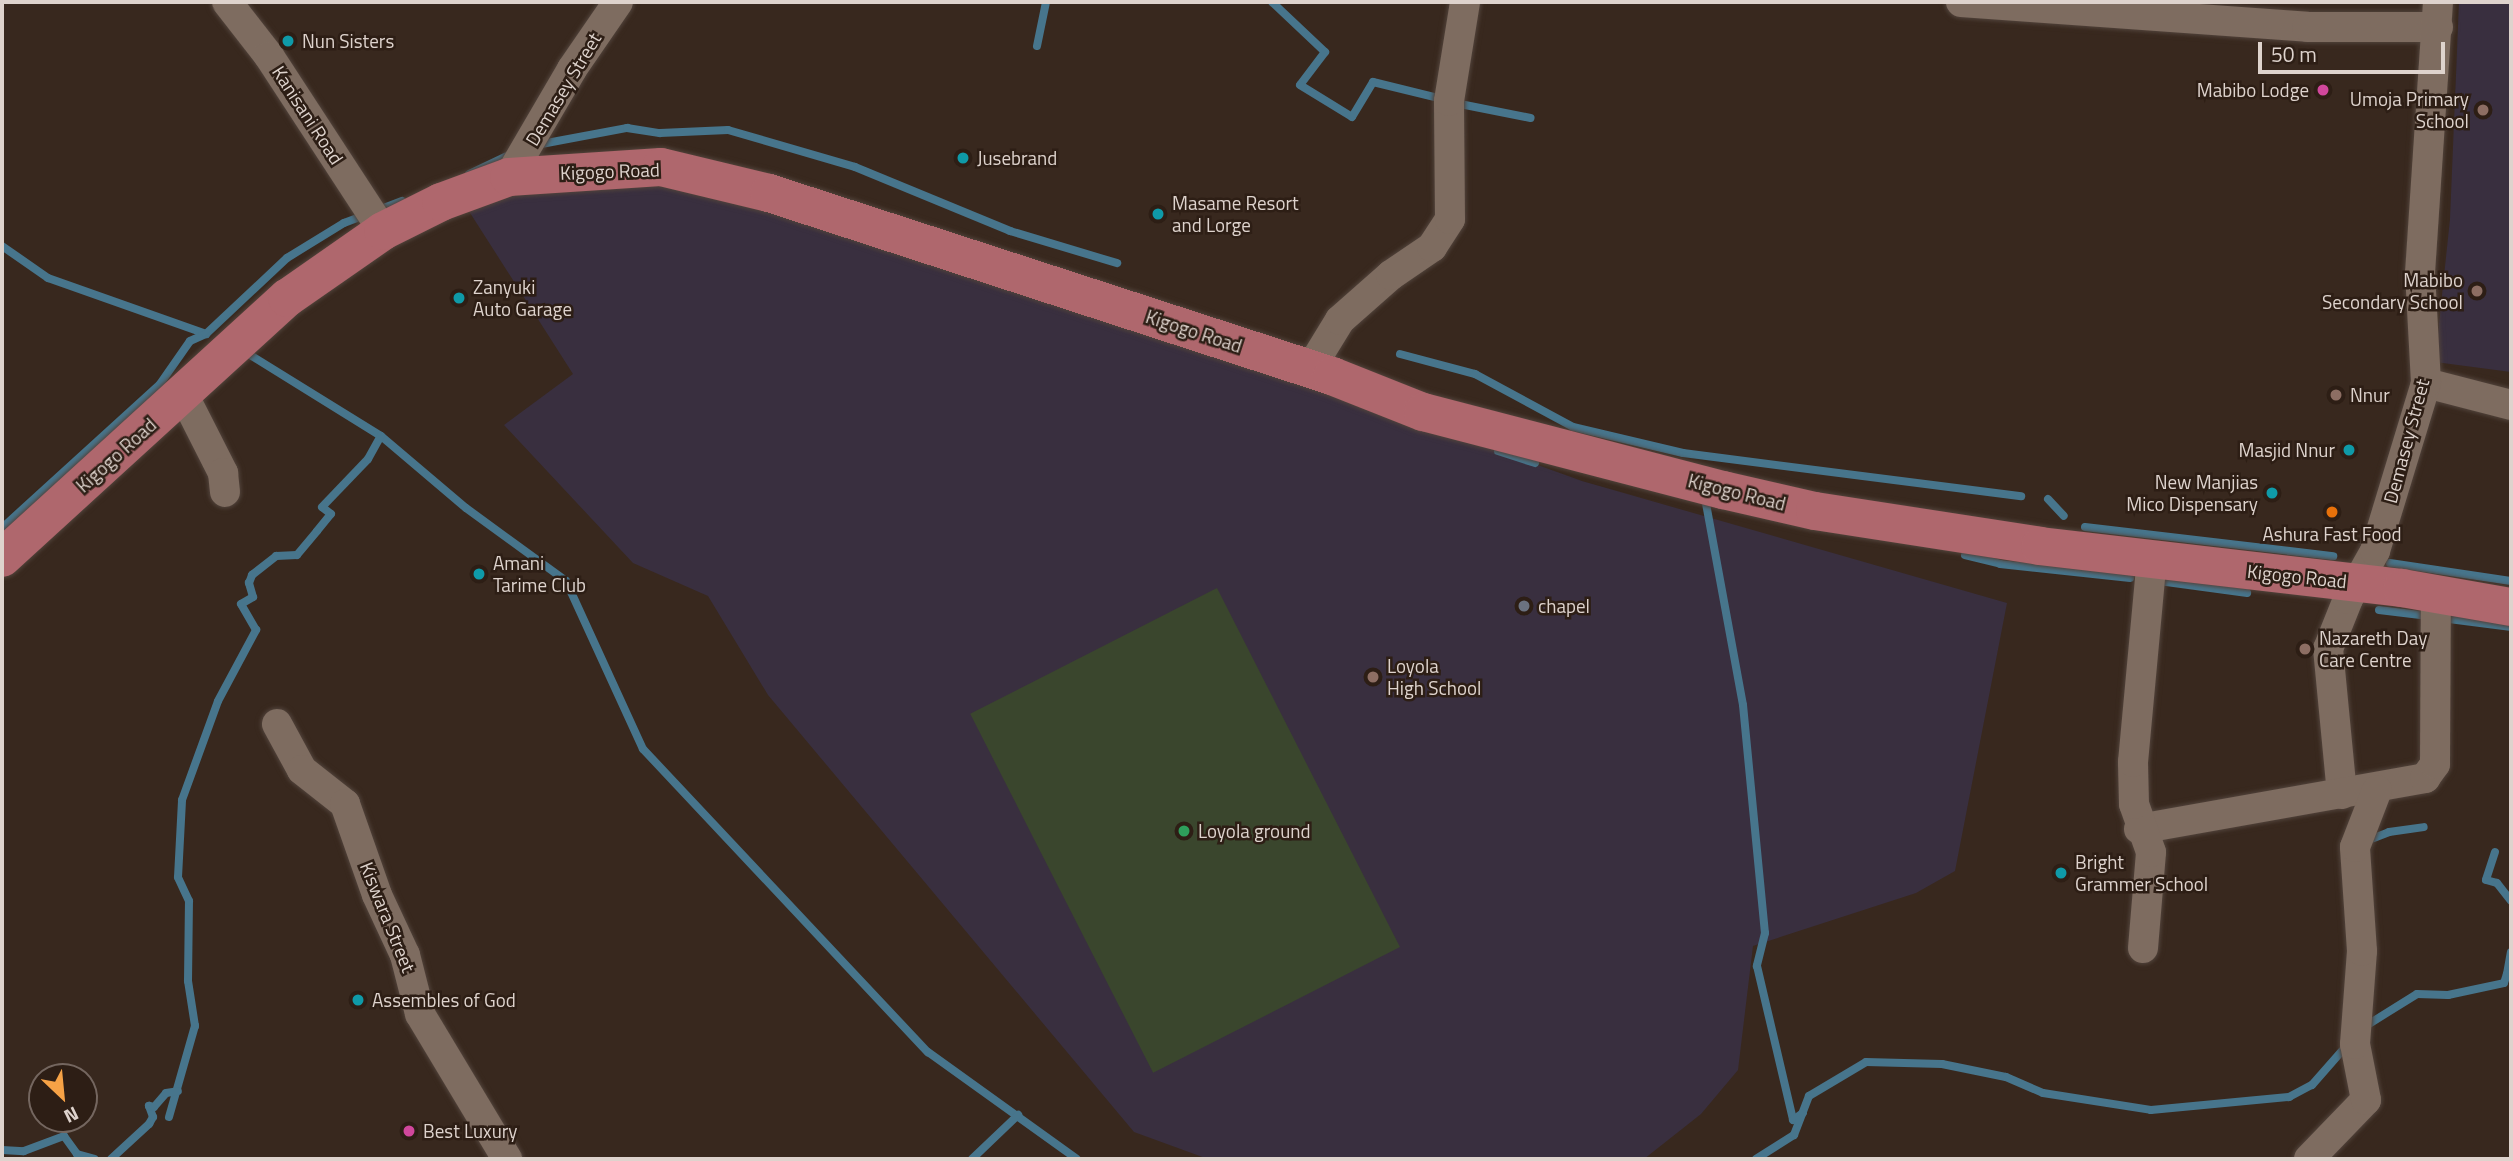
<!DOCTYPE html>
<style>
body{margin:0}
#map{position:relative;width:2513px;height:1161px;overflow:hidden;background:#38281e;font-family:"Titillium Web",sans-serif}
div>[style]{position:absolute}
.education>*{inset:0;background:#392f3f}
.green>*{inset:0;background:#3a462d;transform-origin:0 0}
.stream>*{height:8px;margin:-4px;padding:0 4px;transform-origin:4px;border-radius:4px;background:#47758c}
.roads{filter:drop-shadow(0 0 2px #51433b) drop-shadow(0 0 2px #51433b)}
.minor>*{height:30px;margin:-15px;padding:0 15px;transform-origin:15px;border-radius:15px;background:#7e6c60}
.major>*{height:38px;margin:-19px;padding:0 19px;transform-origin:19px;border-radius:19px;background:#af676d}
.dots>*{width:19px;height:19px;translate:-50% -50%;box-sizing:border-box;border:4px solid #2d1e15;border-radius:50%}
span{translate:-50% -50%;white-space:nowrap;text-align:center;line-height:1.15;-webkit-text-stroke:5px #2d1e15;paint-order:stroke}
.poi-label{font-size:19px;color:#ded3cd}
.left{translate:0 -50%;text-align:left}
.right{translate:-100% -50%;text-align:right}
.street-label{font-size:19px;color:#ded3cd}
.frame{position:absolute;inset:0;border:4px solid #ded3cd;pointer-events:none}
.north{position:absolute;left:28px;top:1063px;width:70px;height:70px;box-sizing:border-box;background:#2d1e15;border:2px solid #74665f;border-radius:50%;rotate:154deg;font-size:19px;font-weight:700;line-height:28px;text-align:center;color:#ded3cd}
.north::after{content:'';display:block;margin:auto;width:24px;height:32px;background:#f6a246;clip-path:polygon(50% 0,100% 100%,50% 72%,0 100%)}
.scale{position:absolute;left:2258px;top:42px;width:187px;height:32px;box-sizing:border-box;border:4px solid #ded3cd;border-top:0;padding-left:9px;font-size:21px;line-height:24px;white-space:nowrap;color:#ded3cd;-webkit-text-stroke:5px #2d1e15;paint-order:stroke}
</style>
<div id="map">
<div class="education">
<i style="clip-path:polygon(2459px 2px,2511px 2px,2511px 372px,2435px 362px,2450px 219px)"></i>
<i style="clip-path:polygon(609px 177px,692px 189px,1202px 344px,1582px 481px,2007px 603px,1955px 871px,1916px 893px,1753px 946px,1738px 1070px,1701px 1114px,1644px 1159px,1208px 1159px,1134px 1132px,768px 695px,708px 596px,633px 563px,504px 425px,573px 374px,465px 205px)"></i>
</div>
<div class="green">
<i style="left:1217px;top:588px;width:403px;height:277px;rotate:63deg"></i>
</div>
<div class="stream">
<i style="left:1272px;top:2px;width:73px;rotate:43.3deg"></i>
<i style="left:1325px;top:52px;width:41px;rotate:127.1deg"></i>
<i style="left:1300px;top:85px;width:61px;rotate:31.6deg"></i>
<i style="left:1352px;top:117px;width:41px;rotate:-59deg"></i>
<i style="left:1373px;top:82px;width:72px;rotate:13.7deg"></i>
<i style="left:1037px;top:46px;width:45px;rotate:-78.4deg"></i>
<i style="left:1455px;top:103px;width:77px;rotate:11.2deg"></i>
<i style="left:536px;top:145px;width:93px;rotate:-10.6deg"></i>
<i style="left:627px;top:128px;width:33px;rotate:9deg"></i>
<i style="left:660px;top:133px;width:68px;rotate:-2.5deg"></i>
<i style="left:728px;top:130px;width:132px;rotate:16.2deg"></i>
<i style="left:855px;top:167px;width:168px;rotate:22.4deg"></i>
<i style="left:1010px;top:231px;width:112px;rotate:16.7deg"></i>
<i style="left:469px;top:174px;width:47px;rotate:-25.5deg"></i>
<i style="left:2px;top:246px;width:56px;rotate:34.8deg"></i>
<i style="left:48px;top:278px;width:168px;rotate:19.5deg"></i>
<i style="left:247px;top:353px;width:158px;rotate:31.8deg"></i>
<i style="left:381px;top:436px;width:111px;rotate:40.3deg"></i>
<i style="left:466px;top:508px;width:124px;rotate:36.1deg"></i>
<i style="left:566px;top:581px;width:185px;rotate:65.4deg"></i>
<i style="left:643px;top:749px;width:416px;rotate:46.8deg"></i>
<i style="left:928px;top:1052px;width:183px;rotate:35.7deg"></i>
<i style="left:1400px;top:354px;width:78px;rotate:14.9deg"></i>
<i style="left:1475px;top:374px;width:111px;rotate:28.4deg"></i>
<i style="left:1573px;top:427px;width:113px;rotate:13.3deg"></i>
<i style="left:1683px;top:453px;width:341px;rotate:7.3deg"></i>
<i style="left:1498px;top:451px;width:39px;rotate:18deg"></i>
<i style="left:1705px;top:498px;width:210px;rotate:79.6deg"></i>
<i style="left:1743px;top:705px;width:229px;rotate:84.5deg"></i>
<i style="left:1765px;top:933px;width:34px;rotate:104deg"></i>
<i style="left:1757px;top:966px;width:158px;rotate:76.8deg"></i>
<i style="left:1793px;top:1120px;width:12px;rotate:-35deg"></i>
<i style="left:2048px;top:499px;width:23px;rotate:47deg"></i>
<i style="left:2085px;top:527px;width:250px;rotate:6.7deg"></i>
<i style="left:2px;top:528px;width:214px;rotate:-42.3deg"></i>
<i style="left:160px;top:384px;width:52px;rotate:-55.1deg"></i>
<i style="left:190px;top:341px;width:17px;rotate:-24deg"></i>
<i style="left:206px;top:334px;width:111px;rotate:-43.2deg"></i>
<i style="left:287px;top:258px;width:67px;rotate:-31.6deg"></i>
<i style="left:344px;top:223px;width:62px;rotate:-20.8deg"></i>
<i style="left:1965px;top:555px;width:36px;rotate:14deg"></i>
<i style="left:2000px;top:564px;width:131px;rotate:6.1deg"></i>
<i style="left:2390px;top:563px;width:122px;rotate:8.5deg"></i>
<i style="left:2159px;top:581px;width:89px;rotate:7.8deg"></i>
<i style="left:2379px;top:610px;width:50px;rotate:6.8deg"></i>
<i style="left:2441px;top:618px;width:71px;rotate:7.3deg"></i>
<i style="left:2366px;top:841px;width:25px;rotate:-21deg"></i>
<i style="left:2389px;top:832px;width:35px;rotate:-8deg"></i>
<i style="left:2495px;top:852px;width:29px;rotate:108deg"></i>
<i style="left:2486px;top:880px;width:11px;rotate:15deg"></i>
<i style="left:2497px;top:883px;width:23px;rotate:52deg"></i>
<i style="left:2507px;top:974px;width:22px;rotate:-80deg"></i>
<i style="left:2364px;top:1027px;width:62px;rotate:-31.9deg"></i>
<i style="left:2417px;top:994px;width:31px;rotate:2deg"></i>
<i style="left:2448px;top:995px;width:57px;rotate:-12.1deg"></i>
<i style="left:2504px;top:983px;width:9px;rotate:-72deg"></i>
<i style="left:2507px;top:974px;width:5px;rotate:37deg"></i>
<i style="left:169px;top:1117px;width:95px;rotate:-74.1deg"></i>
<i style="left:195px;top:1026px;width:46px;rotate:-98.8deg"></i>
<i style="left:188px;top:981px;width:80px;rotate:-89.3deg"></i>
<i style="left:189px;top:901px;width:26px;rotate:-115deg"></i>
<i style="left:178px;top:877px;width:77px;rotate:-87deg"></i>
<i style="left:182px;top:800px;width:105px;rotate:-70deg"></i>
<i style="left:218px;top:701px;width:81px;rotate:-61.8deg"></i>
<i style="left:256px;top:630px;width:30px;rotate:-120deg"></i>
<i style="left:241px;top:604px;width:14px;rotate:-30deg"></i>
<i style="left:253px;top:597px;width:15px;rotate:-106deg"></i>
<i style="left:249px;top:583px;width:9px;rotate:-69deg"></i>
<i style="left:252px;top:575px;width:31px;rotate:-38deg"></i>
<i style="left:276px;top:556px;width:21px;rotate:-3deg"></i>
<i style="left:297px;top:555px;width:31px;rotate:-50deg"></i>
<i style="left:317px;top:531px;width:22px;rotate:-51deg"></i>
<i style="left:331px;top:514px;width:11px;rotate:-142deg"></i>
<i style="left:322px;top:507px;width:66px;rotate:-46.2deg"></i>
<i style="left:368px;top:459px;width:26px;rotate:-61deg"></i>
<i style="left:2px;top:1150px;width:22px;rotate:3deg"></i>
<i style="left:24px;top:1151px;width:43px;rotate:-20.6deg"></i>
<i style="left:64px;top:1136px;width:22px;rotate:54deg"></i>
<i style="left:77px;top:1154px;width:18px;rotate:16deg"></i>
<i style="left:111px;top:1159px;width:52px;rotate:-42.6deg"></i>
<i style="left:149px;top:1124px;width:8px;rotate:-60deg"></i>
<i style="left:153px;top:1117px;width:12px;rotate:-110deg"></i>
<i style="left:149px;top:1106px;width:5px;rotate:11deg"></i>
<i style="left:154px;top:1107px;width:18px;rotate:-49deg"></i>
<i style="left:166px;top:1093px;width:12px;rotate:-9deg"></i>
<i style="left:972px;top:1159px;width:64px;rotate:-43.7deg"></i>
<i style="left:1756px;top:1159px;width:45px;rotate:-32.3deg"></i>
<i style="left:1794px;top:1135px;width:42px;rotate:-69deg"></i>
<i style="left:1809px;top:1096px;width:66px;rotate:-30.8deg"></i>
<i style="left:1866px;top:1062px;width:76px;rotate:1.5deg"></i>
<i style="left:1942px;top:1064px;width:65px;rotate:11.5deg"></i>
<i style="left:2006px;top:1077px;width:40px;rotate:23.4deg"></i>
<i style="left:2043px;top:1093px;width:109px;rotate:8.9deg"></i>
<i style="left:2151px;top:1110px;width:139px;rotate:-5.4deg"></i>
<i style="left:2289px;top:1097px;width:26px;rotate:-28deg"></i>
<i style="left:2312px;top:1085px;width:55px;rotate:-48.7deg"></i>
</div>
<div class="roads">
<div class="minor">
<i style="left:227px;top:2px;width:68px;rotate:52.1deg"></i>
<i style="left:269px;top:56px;width:209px;rotate:56.9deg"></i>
<i style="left:1961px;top:2px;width:347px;rotate:4.1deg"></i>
<i style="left:2307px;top:27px;width:131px"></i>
<i style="left:509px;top:177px;width:125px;rotate:-59.7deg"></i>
<i style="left:572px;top:69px;width:81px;rotate:-55.5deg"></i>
<i style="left:1310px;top:369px;width:57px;rotate:-58.5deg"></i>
<i style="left:1340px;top:320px;width:68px;rotate:-41.4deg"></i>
<i style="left:1391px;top:275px;width:50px;rotate:-34.3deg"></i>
<i style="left:1432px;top:247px;width:33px;rotate:-57deg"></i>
<i style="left:1450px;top:219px;width:118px;rotate:-90.5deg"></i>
<i style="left:1449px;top:101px;width:100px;rotate:-80.8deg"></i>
<i style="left:2426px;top:383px;width:88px;rotate:14.5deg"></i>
<i style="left:183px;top:394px;width:89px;rotate:63.1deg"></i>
<i style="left:223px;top:473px;width:19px;rotate:84deg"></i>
<i style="left:277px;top:724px;width:52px;rotate:61.5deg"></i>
<i style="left:302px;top:770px;width:55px;rotate:38.3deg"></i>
<i style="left:345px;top:804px;width:96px;rotate:70.6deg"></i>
<i style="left:377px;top:895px;width:66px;rotate:65deg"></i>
<i style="left:405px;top:955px;width:61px;rotate:75.7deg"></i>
<i style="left:420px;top:1014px;width:169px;rotate:59deg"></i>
<i style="left:2342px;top:794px;width:146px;rotate:-95.5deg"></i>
<i style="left:2328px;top:649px;width:54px;rotate:-68.2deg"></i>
<i style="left:2348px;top:599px;width:55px;rotate:-60.6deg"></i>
<i style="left:2375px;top:551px;width:176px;rotate:-73.1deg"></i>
<i style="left:2426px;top:383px;width:110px;rotate:-93.1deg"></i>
<i style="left:2420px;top:273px;width:272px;rotate:-86.2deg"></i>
<i style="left:2139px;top:829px;width:291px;rotate:-10.1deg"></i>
<i style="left:2425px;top:778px;width:17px;rotate:-54deg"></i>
<i style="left:2435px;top:764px;width:168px;rotate:-89.7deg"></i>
<i style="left:2143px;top:948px;width:96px;rotate:-85.2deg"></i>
<i style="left:2151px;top:852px;width:51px;rotate:-109.5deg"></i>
<i style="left:2134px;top:804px;width:42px;rotate:-91.4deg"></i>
<i style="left:2133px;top:762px;width:204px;rotate:-84.7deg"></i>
<i style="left:2309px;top:1159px;width:82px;rotate:-46deg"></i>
<i style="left:2366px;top:1100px;width:57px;rotate:-101.1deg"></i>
<i style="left:2355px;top:1044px;width:93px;rotate:-85.7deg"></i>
<i style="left:2362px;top:951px;width:104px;rotate:-93.9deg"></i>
<i style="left:2355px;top:847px;width:61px;rotate:-68.9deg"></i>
</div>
<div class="major">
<i style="left:2px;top:558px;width:386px;rotate:-42.4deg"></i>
<i style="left:287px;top:298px;width:117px;rotate:-34.9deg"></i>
<i style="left:383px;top:231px;width:65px;rotate:-26.6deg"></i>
<i style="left:441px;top:202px;width:72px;rotate:-20.2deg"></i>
<i style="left:509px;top:177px;width:152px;rotate:-3.8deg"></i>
<i style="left:661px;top:167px;width:111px;rotate:13.5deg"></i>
<i style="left:769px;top:193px;width:592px;rotate:18.01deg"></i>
<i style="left:1332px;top:376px;width:98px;rotate:21.6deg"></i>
<i style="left:1423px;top:412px;width:310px;rotate:14.6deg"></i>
<i style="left:1723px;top:490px;width:94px;rotate:12.9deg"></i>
<i style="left:1815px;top:511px;width:228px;rotate:8.8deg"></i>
<i style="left:2040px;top:546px;width:364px;rotate:6.6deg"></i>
<i style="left:2402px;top:588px;width:111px;rotate:9.9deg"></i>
</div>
</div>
<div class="dots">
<i style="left:288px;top:41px;background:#0f9aa8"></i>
<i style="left:2323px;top:90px;background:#d1479c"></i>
<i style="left:2483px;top:110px;background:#8d6e63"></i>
<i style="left:963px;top:158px;background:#0f9aa8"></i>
<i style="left:1158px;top:214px;background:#0f9aa8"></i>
<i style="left:2477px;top:291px;background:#8d6e63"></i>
<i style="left:459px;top:298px;background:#0f9aa8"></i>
<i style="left:2336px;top:395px;background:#8d6e63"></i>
<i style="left:2349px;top:450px;background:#0f9aa8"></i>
<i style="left:2272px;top:493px;background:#0f9aa8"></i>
<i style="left:2332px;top:512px;background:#e8710a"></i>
<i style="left:479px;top:574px;background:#0f9aa8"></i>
<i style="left:1524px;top:606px;background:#6b7280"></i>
<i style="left:2305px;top:649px;background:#8d6e63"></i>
<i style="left:1373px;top:677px;background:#8d6e63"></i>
<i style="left:1184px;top:831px;background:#2e9e5b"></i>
<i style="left:2061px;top:873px;background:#0f9aa8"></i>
<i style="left:358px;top:1000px;background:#0f9aa8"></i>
<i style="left:409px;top:1131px;background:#d1479c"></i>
</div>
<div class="poi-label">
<span class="left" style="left:302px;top:41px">Nun Sisters</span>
<span class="right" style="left:2309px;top:90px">Mabibo Lodge</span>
<span class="right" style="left:2469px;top:110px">Umoja Primary<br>School</span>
<span class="left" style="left:977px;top:158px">Jusebrand</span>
<span class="left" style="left:1172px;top:214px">Masame Resort<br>and Lorge</span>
<span class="right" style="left:2463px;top:291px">Mabibo<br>Secondary School</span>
<span class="left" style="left:473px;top:298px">Zanyuki<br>Auto Garage</span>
<span class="left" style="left:2350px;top:395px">Nnur</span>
<span class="right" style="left:2335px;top:450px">Masjid Nnur</span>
<span class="right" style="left:2258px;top:493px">New Manjias<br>Mico Dispensary</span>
<span style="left:2332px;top:534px">Ashura Fast Food</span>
<span class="left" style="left:493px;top:574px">Amani<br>Tarime Club</span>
<span class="left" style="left:1538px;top:606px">chapel</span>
<span class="left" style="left:2319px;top:649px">Nazareth Day<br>Care Centre</span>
<span class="left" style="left:1387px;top:677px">Loyola<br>High School</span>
<span class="left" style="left:1198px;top:831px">Loyola ground</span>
<span class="left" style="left:2075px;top:873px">Bright<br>Grammer School</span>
<span class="left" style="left:372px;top:1000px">Assembles of God</span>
<span class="left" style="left:423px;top:1131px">Best Luxury</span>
</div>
<div class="street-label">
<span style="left:563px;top:89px;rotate:-59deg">Demasey Street</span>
<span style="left:308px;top:115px;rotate:57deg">Kanisani Road</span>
<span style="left:610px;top:171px;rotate:-2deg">Kigogo Road</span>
<span style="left:1194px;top:331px;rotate:18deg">Kigogo Road</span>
<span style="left:2406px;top:441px;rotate:-75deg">Demasey Street</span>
<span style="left:116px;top:455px;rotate:-42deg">Kigogo Road</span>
<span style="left:1737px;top:492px;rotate:14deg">Kigogo Road</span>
<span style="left:2297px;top:576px;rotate:6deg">Kigogo Road</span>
<span style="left:388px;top:917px;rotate:68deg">Kiswara Street</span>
</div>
<div class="frame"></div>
<div class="north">N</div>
<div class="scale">50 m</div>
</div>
